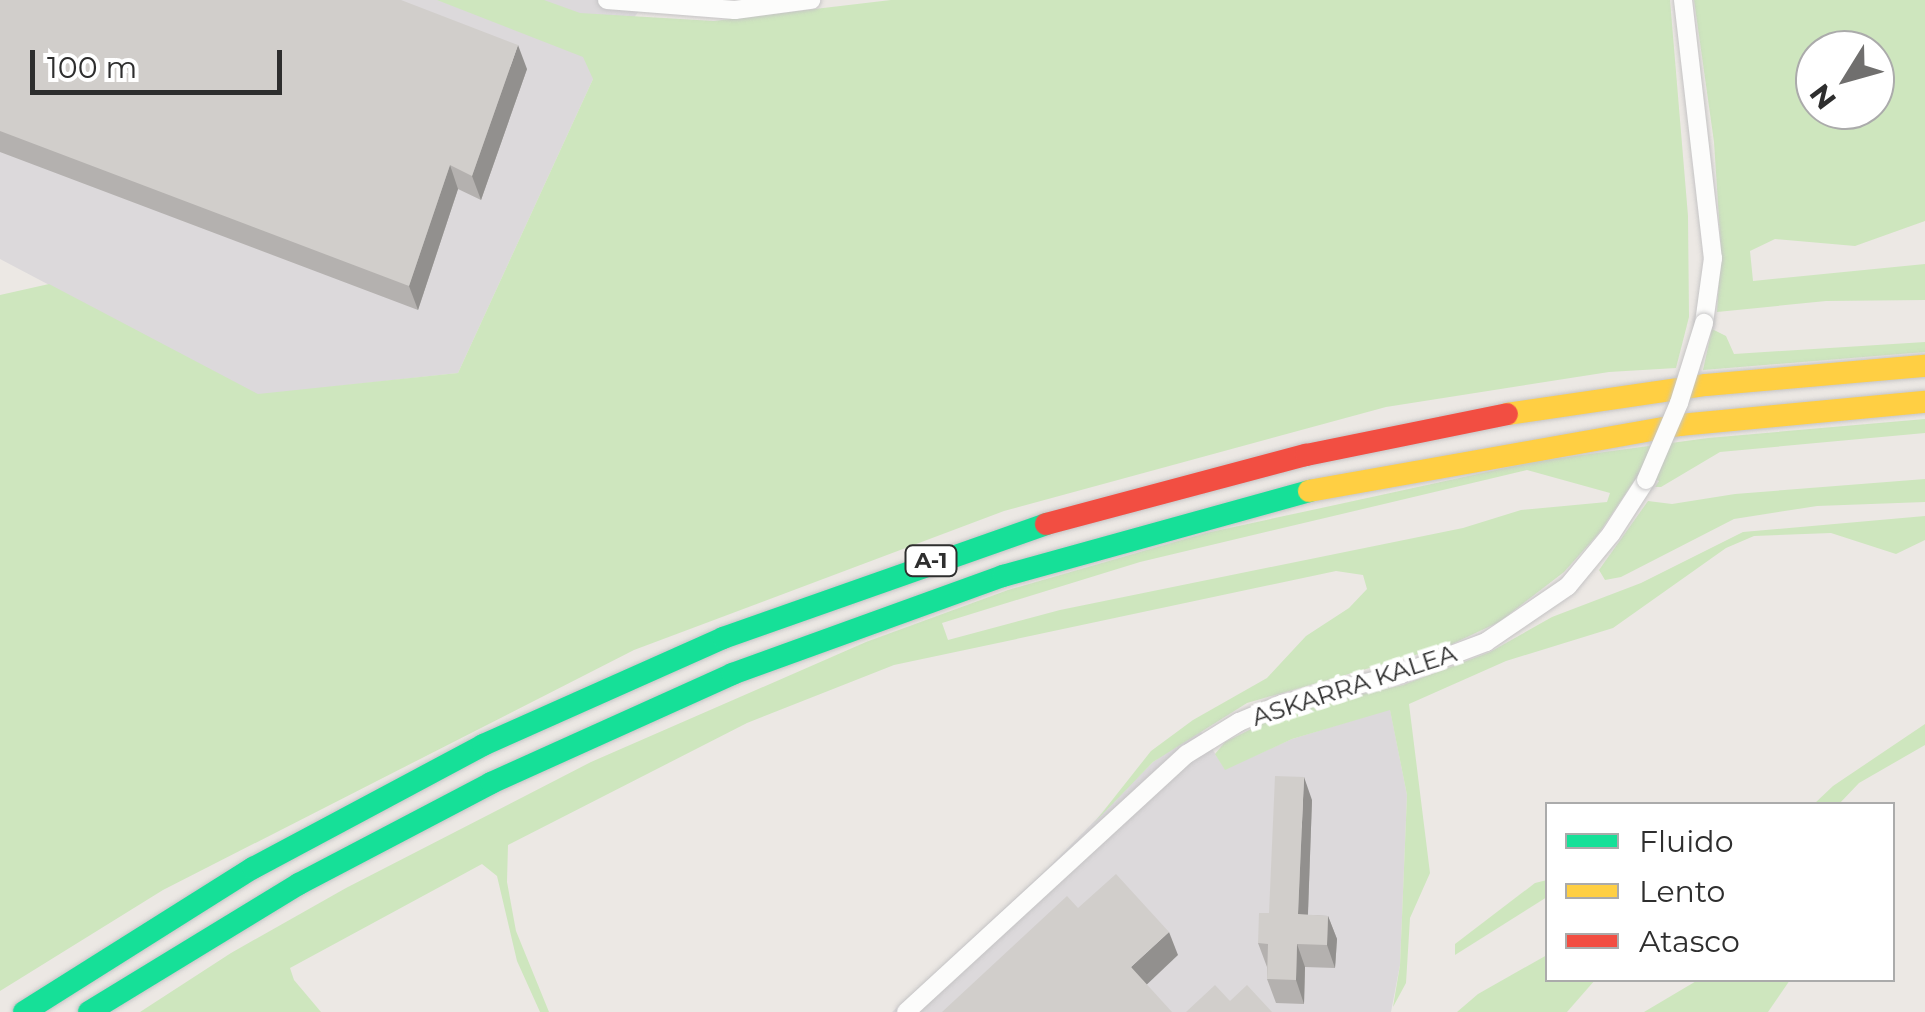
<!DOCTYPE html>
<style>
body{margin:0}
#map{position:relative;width:1925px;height:1012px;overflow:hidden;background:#ece8e4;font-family:Montserrat,sans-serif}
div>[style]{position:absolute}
.industrial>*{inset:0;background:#dcd9db}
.green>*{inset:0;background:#cee6be}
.roads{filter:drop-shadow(0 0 2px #c5c4c5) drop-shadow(0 0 2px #c5c4c5)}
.street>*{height:18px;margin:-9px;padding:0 9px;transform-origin:9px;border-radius:9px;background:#fcfcfb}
.fast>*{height:22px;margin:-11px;padding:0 11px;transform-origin:11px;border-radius:11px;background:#16e098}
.slow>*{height:22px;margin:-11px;padding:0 11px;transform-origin:11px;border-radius:11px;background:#ffcf43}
.jam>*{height:22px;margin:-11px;padding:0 11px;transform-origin:11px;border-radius:11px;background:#f24e42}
.bridges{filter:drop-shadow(0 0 2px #c5c4c5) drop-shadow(0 0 2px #c5c4c5)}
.street-bridge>*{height:18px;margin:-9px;padding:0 9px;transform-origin:9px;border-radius:9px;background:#fcfcfb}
.wall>*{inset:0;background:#b4b1af}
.shaded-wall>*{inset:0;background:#92908e}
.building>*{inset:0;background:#d1cecb}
span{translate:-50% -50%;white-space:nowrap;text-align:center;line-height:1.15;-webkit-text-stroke:9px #fff;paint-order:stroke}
.shield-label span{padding:2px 8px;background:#fff;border:2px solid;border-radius:8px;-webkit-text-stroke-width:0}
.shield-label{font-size:22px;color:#2e2e2e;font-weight:700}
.street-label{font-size:25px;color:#2e2e2e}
.legend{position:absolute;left:1545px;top:802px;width:350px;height:180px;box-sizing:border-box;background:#fff;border:2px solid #ababab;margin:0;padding:12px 18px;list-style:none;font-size:30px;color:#2e2e2e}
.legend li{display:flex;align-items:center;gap:20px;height:50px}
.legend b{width:50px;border:2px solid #ababab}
.north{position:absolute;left:1795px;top:30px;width:100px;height:100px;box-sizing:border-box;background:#fff;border:2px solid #ababab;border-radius:50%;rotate:233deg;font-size:28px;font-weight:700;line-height:40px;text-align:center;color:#2e2e2e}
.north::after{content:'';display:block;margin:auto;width:35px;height:45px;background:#706f6e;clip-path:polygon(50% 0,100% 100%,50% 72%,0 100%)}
.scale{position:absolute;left:30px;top:50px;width:252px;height:45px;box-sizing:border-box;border:5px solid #2e2e2e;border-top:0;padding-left:12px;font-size:30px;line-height:35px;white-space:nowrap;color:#2e2e2e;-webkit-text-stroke:8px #fff;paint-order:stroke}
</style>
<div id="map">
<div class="industrial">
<i style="clip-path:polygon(0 0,646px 0,593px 79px,458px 373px,258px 395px,0 259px)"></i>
<i style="clip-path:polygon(1390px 709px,1407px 795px,1400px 965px,1391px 1012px,892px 1012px,1048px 868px,1153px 762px,1200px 730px,1225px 769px,1292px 739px)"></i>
</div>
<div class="green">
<i style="clip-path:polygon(437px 0,544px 0,580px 13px,714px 21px,891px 0,1670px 0,1688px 216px,1689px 317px,1676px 368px,1609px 372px,1386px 407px,1004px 511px,634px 650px,163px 890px,0 991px,0 295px,49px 284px,258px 394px,458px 373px,593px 79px,583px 57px)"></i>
<i style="clip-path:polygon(evenodd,1694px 0,1925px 0,1925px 221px,1855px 246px,1775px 239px,1750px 251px,1753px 281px,1925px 264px,1925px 300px,1826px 301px,1717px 312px,1721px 249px,1714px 142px,1694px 0,1815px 50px,1875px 50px,1875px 110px,1815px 110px,1815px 50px)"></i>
<i style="clip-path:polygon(1712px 329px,1726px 336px,1734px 354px,1925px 342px,1925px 352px,1703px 370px)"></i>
<i style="clip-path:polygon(evenodd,1925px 419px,1925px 433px,1720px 452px,1661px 487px,1655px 487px,1659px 481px,1640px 472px,1599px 533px,1564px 572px,1499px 622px,1450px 645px,1247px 703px,1153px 762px,1094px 823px,1151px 751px,1193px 720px,1267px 678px,1306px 636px,1349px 608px,1367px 589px,1363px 575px,1336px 571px,894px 665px,747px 723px,508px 845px,507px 882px,516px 931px,549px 1012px,540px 1012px,517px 961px,497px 876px,482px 864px,290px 968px,294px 980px,321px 1012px,140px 1012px,231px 953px,346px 888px,591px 762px,866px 642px,1008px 590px,1206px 533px,1538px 461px,1708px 438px,1925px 419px,1527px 470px,1610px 493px,1607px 502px,1521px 510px,1463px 528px,1060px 610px,948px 640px,942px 623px,1140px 562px,1527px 470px)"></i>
<i style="clip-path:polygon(1925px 479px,1925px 502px,1817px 506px,1734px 519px,1621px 577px,1605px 580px,1599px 570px,1648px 501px,1672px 504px,1735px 494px)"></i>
<i style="clip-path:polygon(1925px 516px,1925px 540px,1896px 554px,1831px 533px,1754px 536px,1726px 548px,1613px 628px,1506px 661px,1409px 704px,1430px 873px,1410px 918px,1406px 983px,1393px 1007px,1400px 965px,1407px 795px,1390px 710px,1292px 739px,1225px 770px,1215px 754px,1225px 742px,1288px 711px,1403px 685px,1490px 652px,1552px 617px,1641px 583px,1743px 532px)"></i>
<i style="clip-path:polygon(1925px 724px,1925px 745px,1859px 783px,1839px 804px,1814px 804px,1833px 786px)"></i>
<i style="clip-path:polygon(1547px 880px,1547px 897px,1455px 955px,1455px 944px,1535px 883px)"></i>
<i style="clip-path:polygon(1547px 955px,1548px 980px,1595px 980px,1567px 1012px,1457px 1012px,1478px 994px)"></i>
<i style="clip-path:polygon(1698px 980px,1790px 980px,1768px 1012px,1644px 1012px)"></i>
</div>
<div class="roads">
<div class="street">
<i style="left:607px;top:0;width:128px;rotate:4.5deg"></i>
<i style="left:735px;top:10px;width:77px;rotate:-7.5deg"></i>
<i style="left:1683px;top:0;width:260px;rotate:83.4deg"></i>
<i style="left:1713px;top:258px;width:66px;rotate:97.9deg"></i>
<i style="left:906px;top:1012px;width:381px;rotate:-42.6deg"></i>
<i style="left:1187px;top:754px;width:61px;rotate:-31.6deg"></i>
<i style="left:1239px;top:722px;width:47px;rotate:-22.7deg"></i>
<i style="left:1282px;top:704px;width:123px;rotate:-14.1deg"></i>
<i style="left:1401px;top:674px;width:91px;rotate:-20.6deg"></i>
<i style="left:1486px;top:642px;width:99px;rotate:-34.3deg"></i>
<i style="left:1568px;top:586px;width:67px;rotate:-50.4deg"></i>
<i style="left:1611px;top:534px;width:64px;rotate:-57.1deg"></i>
</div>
<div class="fast">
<i style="left:24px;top:1012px;width:271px;rotate:-32.2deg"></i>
<i style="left:253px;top:868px;width:261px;rotate:-28.1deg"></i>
<i style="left:483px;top:745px;width:263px;rotate:-24deg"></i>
<i style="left:723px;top:638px;width:343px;rotate:-19.4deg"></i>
<i style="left:89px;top:1012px;width:246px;rotate:-31.4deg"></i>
<i style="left:299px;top:884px;width:217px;rotate:-27.7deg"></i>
<i style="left:491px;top:783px;width:265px;rotate:-24.3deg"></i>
<i style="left:732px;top:674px;width:288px;rotate:-19.9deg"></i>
<i style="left:1003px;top:576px;width:318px;rotate:-15.5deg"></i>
</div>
<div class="slow">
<i style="left:1507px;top:414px;width:201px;rotate:-8.3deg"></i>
<i style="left:1706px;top:385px;width:220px;rotate:-5deg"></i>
<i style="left:1309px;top:491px;width:377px;rotate:-10.1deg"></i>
<i style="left:1680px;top:425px;width:246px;rotate:-5.4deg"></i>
</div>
<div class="jam">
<i style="left:1046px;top:524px;width:269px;rotate:-14.9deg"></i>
<i style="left:1306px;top:455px;width:205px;rotate:-11.5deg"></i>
</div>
</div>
<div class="bridges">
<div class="street-bridge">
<i style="left:1646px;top:480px;width:84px;rotate:-66.8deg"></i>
<i style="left:1679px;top:403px;width:84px;rotate:-72.6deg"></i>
</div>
</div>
<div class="wall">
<i style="clip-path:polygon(0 0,527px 69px,481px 200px,458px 189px,418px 310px,0 152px)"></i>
<i style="clip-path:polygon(1312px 800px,1308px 915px,1328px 916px,1337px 939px,1335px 968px,1305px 967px,1304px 1004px,1276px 1003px,1267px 979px,1267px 967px,1258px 943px)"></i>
</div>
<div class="shaded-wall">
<i style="clip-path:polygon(518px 45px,527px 69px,481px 200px,472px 176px)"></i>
<i style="clip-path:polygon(450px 165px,458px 189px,418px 310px,409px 286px)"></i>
<i style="clip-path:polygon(1304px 777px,1312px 800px,1307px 938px,1298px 914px)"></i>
<i style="clip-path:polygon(1328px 916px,1337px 939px,1335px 968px,1327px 945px)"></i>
<i style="clip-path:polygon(1169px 932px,1178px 955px,1140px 991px,1131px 967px)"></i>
<i style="clip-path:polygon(1297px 944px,1305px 967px,1304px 1004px,1296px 980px)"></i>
</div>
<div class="building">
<i style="clip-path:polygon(0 0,401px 0,518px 45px,472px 176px,450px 165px,409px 286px,0 131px)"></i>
<i style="clip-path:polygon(1275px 776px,1304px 777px,1298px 914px,1328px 916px,1327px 945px,1297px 944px,1296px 980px,1267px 979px,1268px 944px,1258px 943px,1259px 913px,1269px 913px)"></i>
<i style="clip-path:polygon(1116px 874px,1169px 932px,1131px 967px,1172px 1012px,942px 1012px,1067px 896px,1078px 908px)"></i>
<i style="clip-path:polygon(1215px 985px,1230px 1001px,1247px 985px,1272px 1012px,1186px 1012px)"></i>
</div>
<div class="shield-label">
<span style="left:931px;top:561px">A-1</span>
</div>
<div class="street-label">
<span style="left:1354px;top:685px;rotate:-18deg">ASKARRA KALEA</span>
</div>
<ul class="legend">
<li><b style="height:12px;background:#16e098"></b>Fluido</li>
<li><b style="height:12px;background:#ffcf43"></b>Lento</li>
<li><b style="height:12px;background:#f24e42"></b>Atasco</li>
</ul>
<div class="north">N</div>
<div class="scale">100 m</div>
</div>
